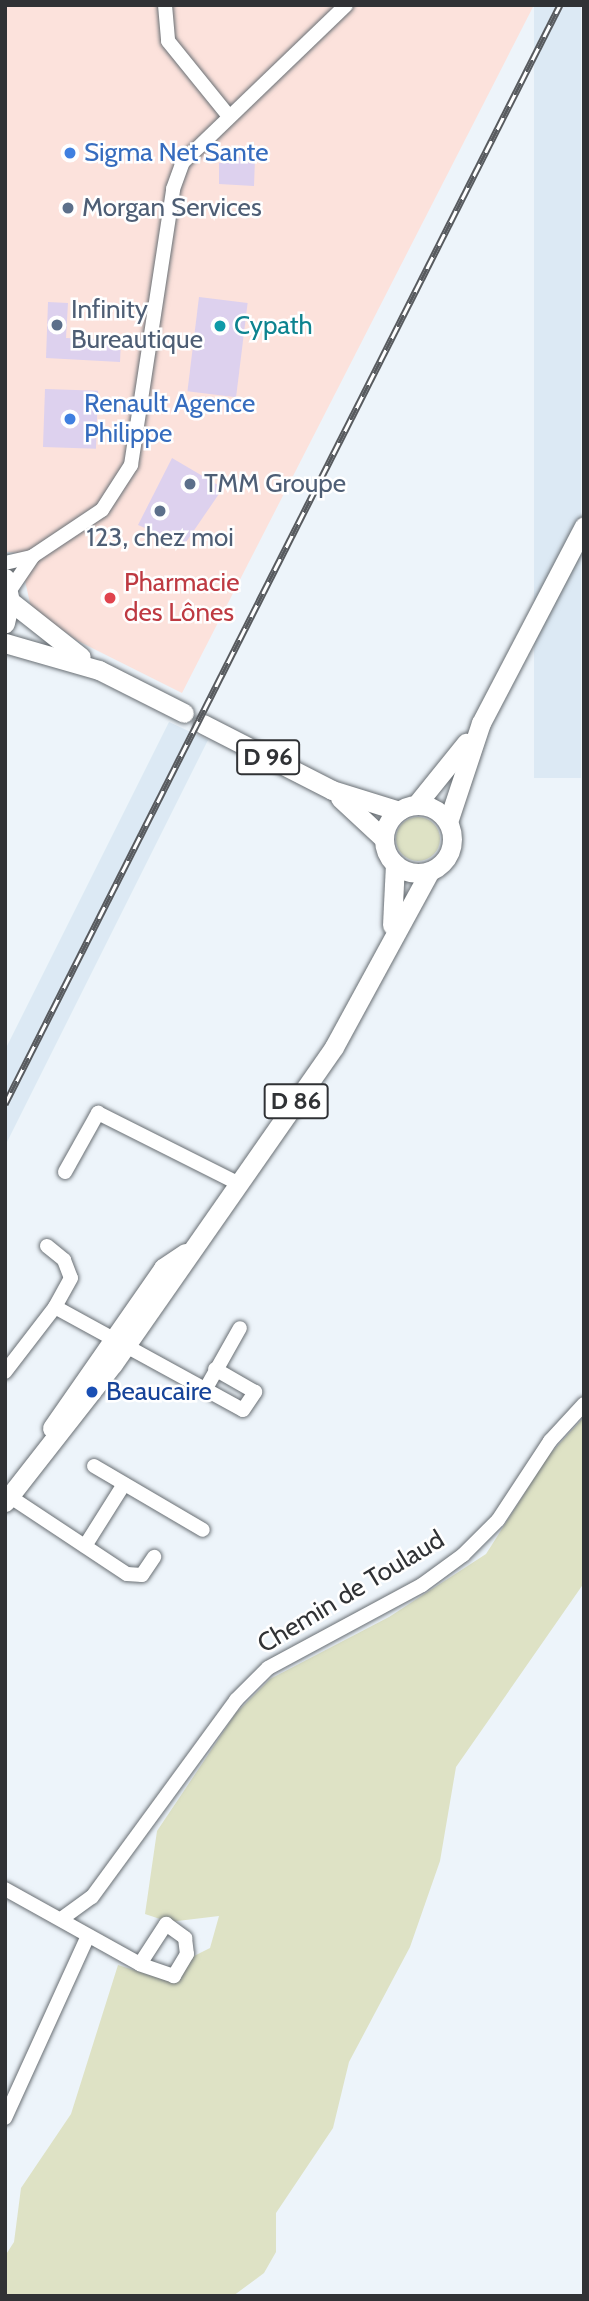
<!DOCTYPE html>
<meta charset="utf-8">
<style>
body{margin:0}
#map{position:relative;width:589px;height:2301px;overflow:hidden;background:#edf4fa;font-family:Cabin,sans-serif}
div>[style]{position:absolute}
.commercial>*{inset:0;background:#fce2dc}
.built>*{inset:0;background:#dce9f4;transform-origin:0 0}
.green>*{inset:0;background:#dee2c5}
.round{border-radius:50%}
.building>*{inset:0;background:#ddd1ee;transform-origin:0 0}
.roads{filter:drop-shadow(0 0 2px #696f74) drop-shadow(0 0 2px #696f74)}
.minor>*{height:14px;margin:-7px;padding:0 7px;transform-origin:7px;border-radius:7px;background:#fff}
.major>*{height:19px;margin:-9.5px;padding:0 9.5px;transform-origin:9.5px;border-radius:9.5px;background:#fff}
.major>.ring{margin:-9.5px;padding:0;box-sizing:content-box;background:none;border:19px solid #fff;border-radius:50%}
.rail>*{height:7px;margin-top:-3.5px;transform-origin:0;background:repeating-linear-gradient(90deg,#fff 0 13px,#585b5f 0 26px);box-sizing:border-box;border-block:2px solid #585b5f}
.dots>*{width:19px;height:19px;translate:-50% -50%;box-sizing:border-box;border:4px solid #fff;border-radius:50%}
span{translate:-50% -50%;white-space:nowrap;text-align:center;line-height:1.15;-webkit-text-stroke:5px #fff;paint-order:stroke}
.shield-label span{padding:2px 5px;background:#fff;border:2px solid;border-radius:5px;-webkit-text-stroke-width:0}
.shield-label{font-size:24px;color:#303235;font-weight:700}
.shop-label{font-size:26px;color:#366cbe}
.left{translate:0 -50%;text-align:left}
.service-label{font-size:26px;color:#4e5e75}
.culture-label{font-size:26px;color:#0d838f}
.health-label{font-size:26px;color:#be3a42}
.transit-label{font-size:26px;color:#164399}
.street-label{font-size:26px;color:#303235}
.frame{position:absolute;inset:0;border:7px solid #303235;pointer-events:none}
</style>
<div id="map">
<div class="commercial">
<i style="clip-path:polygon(5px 5px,534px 5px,182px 693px,78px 641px,31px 608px,19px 553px,5px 552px)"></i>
</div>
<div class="built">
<i style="left:534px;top:5px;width:47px;height:773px"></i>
<i style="clip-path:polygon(169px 722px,208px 740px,5px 1146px,5px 1050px)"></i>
</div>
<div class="green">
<i class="round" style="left:396px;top:817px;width:44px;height:44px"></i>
<i style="clip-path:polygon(584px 1417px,584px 1583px,456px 1767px,440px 1861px,410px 1947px,349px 2062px,333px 2128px,276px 2213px,276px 2252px,264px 2273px,233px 2296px,5px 2296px,5px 2256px,14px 2242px,21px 2188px,71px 2114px,118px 1965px,175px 1983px,194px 1956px,210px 1948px,219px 1916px,169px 1922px,145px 1914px,157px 1831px,236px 1713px,270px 1679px,389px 1617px,486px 1554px,549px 1455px)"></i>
</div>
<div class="building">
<i style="clip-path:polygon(237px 157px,255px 158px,254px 186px,219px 184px,219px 163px,236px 163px)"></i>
<i style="left:199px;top:297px;width:49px;height:95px;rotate:7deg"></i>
<i style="clip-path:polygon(48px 302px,68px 303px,66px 338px,121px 340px,120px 362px,46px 358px)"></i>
<i style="left:45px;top:389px;width:53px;height:58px;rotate:2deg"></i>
<i style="clip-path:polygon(172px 458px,223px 488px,184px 545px,138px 525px)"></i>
</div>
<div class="roads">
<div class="minor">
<i style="left:165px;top:5px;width:36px;rotate:85deg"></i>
<i style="left:168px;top:41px;width:95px;rotate:51deg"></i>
<i style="left:5px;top:563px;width:28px;rotate:-13deg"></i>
<i style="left:10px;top:590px;width:41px;rotate:-55.9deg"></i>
<i style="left:33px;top:556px;width:83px;rotate:-33.7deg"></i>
<i style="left:102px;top:510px;width:54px;rotate:-57.2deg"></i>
<i style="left:131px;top:465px;width:279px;rotate:-81.3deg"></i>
<i style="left:173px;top:189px;width:29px;rotate:-70deg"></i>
<i style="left:183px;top:162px;width:226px;rotate:-43.9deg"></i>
<i style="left:65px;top:1172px;width:68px;rotate:-60.8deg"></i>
<i style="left:98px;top:1113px;width:156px;rotate:26.7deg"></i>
<i style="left:47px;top:1246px;width:22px;rotate:39deg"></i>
<i style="left:64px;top:1260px;width:19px;rotate:69deg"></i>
<i style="left:71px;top:1278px;width:33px;rotate:119deg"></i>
<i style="left:5px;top:1372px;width:82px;rotate:-52.4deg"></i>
<i style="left:55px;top:1307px;width:214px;rotate:28.7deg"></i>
<i style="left:243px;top:1410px;width:22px;rotate:-56deg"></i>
<i style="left:255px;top:1392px;width:46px;rotate:-150.1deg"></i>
<i style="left:205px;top:1390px;width:71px;rotate:-60.6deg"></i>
<i style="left:94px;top:1466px;width:126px;rotate:30.4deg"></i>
<i style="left:9px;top:1496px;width:141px;rotate:33.5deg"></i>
<i style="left:127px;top:1574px;width:15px;rotate:4deg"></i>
<i style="left:142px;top:1575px;width:22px;rotate:-56deg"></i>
<i style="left:85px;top:1546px;width:73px;rotate:-57.8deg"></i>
<i style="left:5px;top:1889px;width:154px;rotate:29.1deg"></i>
<i style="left:140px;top:1964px;width:48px;rotate:-57deg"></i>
<i style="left:166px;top:1924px;width:24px;rotate:36deg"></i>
<i style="left:185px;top:1938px;width:16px;rotate:83deg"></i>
<i style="left:187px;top:1954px;width:26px;rotate:121deg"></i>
<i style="left:174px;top:1976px;width:36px;rotate:-161deg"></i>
<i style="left:64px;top:1917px;width:34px;rotate:-36deg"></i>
<i style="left:92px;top:1897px;width:244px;rotate:-53.8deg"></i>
<i style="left:236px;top:1700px;width:45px;rotate:-45deg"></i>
<i style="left:268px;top:1668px;width:175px;rotate:-28.3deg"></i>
<i style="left:422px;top:1585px;width:51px;rotate:-36.2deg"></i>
<i style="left:463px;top:1555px;width:49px;rotate:-45deg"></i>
<i style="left:498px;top:1520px;width:95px;rotate:-56.6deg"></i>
<i style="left:550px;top:1441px;width:50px;rotate:-47.4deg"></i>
<i style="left:5px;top:2118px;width:200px;rotate:-65.5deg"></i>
</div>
<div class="major">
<i style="left:5px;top:578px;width:24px;rotate:78deg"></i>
<i style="left:10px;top:601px;width:23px;rotate:103deg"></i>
<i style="left:10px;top:601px;width:90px;rotate:38.3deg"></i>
<i style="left:5px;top:643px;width:98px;rotate:16deg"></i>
<i style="left:99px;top:670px;width:95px;rotate:26.8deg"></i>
<i style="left:203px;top:724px;width:145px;rotate:27.1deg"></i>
<i style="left:332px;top:790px;width:70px;rotate:17.4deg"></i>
<i style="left:340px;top:798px;width:60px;rotate:43deg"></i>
<i style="left:416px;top:805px;width:80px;rotate:-51.1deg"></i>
<i class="ring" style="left:384px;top:805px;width:49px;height:49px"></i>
<i style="left:448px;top:822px;width:104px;rotate:-71.6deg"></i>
<i style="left:481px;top:723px;width:222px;rotate:-62.4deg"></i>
<i style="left:392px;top:925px;width:61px;rotate:-87.2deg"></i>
<i style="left:52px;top:1428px;width:195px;rotate:-55.2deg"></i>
<i style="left:163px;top:1268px;width:27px;rotate:-34deg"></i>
<i style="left:5px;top:1502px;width:175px;rotate:-52deg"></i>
<i style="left:113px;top:1364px;width:386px;rotate:-55.1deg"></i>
<i style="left:334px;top:1047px;width:200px;rotate:-61.4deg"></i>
</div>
</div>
<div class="rail">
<i style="left:5px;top:1104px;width:1231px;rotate:-63.21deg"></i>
</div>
<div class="dots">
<i style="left:70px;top:153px;background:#3f7fe0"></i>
<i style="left:68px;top:208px;background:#5c6f8a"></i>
<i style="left:57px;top:325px;background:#5c6f8a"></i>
<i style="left:220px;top:326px;background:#0f9aa8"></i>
<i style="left:70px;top:419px;background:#3f7fe0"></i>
<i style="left:190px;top:484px;background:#5c6f8a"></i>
<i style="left:160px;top:511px;background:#5c6f8a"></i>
<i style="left:110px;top:598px;background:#e0444e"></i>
<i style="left:92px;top:1392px;background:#1a4fb4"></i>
</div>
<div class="shield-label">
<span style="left:268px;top:757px">D 96</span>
<span style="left:296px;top:1101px">D 86</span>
</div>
<div class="shop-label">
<span class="left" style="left:84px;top:153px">Sigma Net Sante</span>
<span class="left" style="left:84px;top:419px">Renault Agence<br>Philippe</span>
</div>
<div class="service-label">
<span class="left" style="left:82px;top:208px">Morgan Services</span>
<span class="left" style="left:71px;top:325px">Infinity<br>Bureautique</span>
<span class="left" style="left:204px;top:484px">TMM Groupe</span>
<span style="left:160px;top:538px">123, chez moi</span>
</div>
<div class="culture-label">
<span class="left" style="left:234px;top:326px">Cypath</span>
</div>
<div class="health-label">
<span class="left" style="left:124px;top:598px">Pharmacie<br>des Lônes</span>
</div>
<div class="transit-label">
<span class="left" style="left:106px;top:1392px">Beaucaire</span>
</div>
<div class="street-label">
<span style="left:351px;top:1592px;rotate:-31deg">Chemin de Toulaud</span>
</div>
<div class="frame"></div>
</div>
